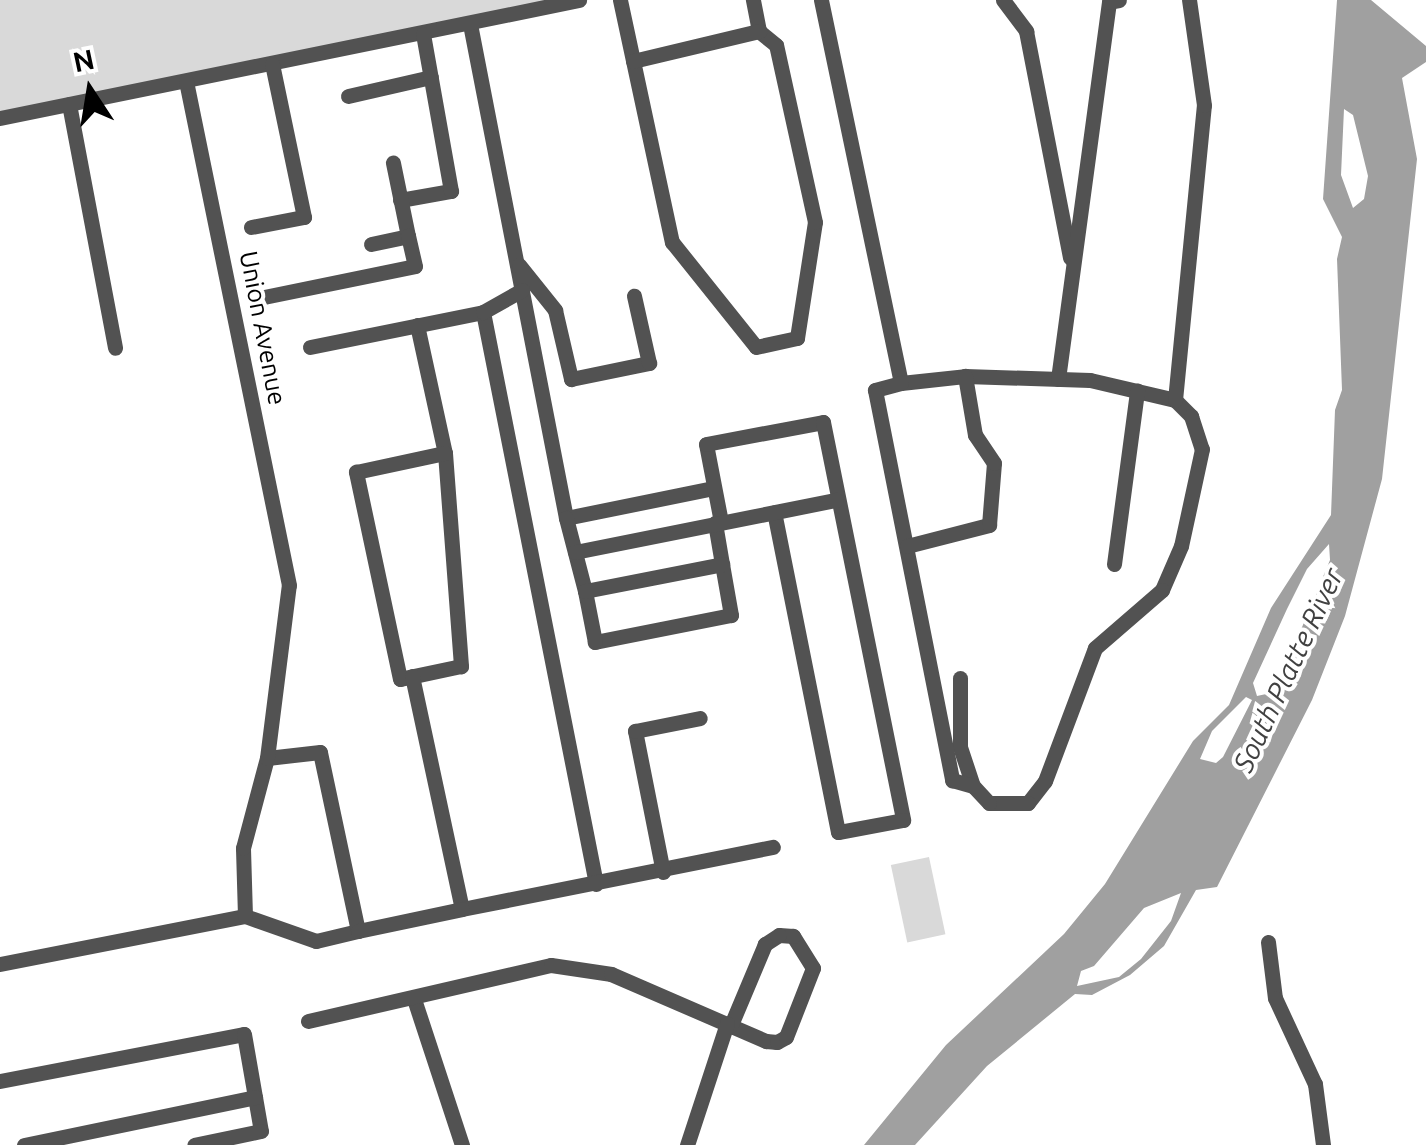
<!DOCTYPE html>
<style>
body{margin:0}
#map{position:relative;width:1426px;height:1145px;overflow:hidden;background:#fff;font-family:Ubuntu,sans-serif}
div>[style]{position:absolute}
.green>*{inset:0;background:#d9d9d9;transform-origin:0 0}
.water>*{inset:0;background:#a0a0a0}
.minor>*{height:15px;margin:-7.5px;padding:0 7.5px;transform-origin:7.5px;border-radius:7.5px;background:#525252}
span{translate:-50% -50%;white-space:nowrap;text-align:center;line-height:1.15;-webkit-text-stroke:8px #fff;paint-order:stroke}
.street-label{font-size:25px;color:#000}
.water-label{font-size:28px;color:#414141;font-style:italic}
.north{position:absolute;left:40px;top:40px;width:100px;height:100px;-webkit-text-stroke:8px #fff;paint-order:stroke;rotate:348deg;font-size:28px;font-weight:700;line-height:40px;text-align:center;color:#000}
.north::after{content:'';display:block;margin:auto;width:35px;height:45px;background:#000;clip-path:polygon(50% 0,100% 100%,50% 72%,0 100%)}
</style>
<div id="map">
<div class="green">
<i style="clip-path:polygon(0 0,579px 0,0 117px)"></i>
<i style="left:929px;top:857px;width:79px;height:39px;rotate:78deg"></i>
</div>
<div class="water">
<i style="clip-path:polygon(evenodd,1337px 0,1371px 0,1426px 46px,1426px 62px,1402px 78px,1417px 159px,1382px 479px,1345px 616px,1312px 700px,1217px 887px,1196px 890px,1164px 946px,1130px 975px,1092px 995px,1075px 994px,987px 1066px,915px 1145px,864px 1145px,946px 1045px,1064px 934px,1105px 884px,1193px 741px,1229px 705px,1271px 608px,1331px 515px,1335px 410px,1342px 390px,1337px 259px,1342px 237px,1323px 199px,1337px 0,1344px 109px,1353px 115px,1368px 176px,1364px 199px,1353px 208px,1341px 175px,1344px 109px,1337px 0,1329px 544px,1330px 560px,1275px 692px,1257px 696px,1253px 683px,1287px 609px,1307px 569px,1329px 544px,1337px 0,1246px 697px,1252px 700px,1223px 757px,1216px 763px,1200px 759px,1212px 731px,1246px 697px,1337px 0,1181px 893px,1171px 921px,1141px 959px,1119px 977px,1077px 986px,1081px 971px,1094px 966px,1144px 908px,1181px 893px)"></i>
</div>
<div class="minor">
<i style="left:620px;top:0;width:248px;rotate:77.9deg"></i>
<i style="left:672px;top:242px;width:134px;rotate:51.3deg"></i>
<i style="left:756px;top:347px;width:42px;rotate:-12.4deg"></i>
<i style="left:797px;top:338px;width:117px;rotate:-81.2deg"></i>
<i style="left:815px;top:222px;width:181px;rotate:-102.4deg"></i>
<i style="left:776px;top:45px;width:22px;rotate:-141deg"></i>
<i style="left:759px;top:31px;width:32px;rotate:-101deg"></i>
<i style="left:821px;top:0;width:391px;rotate:78.2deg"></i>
<i style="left:901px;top:383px;width:64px;rotate:-6.2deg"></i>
<i style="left:965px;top:376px;width:125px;rotate:1.8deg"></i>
<i style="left:1090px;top:380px;width:87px;rotate:13.2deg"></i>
<i style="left:1175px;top:400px;width:23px;rotate:45deg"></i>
<i style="left:1191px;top:416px;width:35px;rotate:72deg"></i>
<i style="left:1202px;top:449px;width:99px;rotate:102.2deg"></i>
<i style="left:1181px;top:546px;width:48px;rotate:113.4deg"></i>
<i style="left:1162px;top:590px;width:89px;rotate:139.1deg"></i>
<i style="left:1095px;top:648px;width:142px;rotate:110.6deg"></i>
<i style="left:1045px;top:781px;width:28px;rotate:128deg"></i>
<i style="left:1028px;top:803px;width:39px;rotate:180deg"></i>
<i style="left:989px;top:803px;width:23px;rotate:-133deg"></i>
<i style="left:973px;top:786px;width:41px;rotate:-108.4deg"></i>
<i style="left:960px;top:747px;width:69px;rotate:-90deg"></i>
<i style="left:1003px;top:0;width:39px;rotate:53deg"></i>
<i style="left:1026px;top:31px;width:231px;rotate:79deg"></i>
<i style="left:470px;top:24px;width:503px;rotate:79deg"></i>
<i style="left:566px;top:518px;width:151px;rotate:-11.5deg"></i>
<i style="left:633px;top:61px;width:130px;rotate:-13.4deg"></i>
<i style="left:348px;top:96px;width:85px;rotate:-12.9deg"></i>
<i style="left:69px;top:104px;width:248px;rotate:79.3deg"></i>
<i style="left:0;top:118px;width:591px;rotate:-11.52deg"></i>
<i style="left:400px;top:200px;width:52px;rotate:-10deg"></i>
<i style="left:451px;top:191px;width:159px;rotate:-100.1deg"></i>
<i style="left:251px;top:227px;width:54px;rotate:-10.7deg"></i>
<i style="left:304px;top:217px;width:156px;rotate:-101.8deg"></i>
<i style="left:371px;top:244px;width:38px;rotate:-12deg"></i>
<i style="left:408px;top:236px;width:75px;rotate:-101.6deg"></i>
<i style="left:519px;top:265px;width:58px;rotate:51.3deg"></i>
<i style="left:555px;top:310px;width:71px;rotate:76.9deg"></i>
<i style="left:571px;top:379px;width:80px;rotate:-11.6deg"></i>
<i style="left:649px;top:363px;width:69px;rotate:-102.6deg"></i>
<i style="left:259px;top:298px;width:159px;rotate:-11.6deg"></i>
<i style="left:415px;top:266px;width:31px;rotate:-103deg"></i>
<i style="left:483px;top:312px;width:583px;rotate:78.82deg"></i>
<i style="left:417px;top:325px;width:131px;rotate:77.7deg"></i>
<i style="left:445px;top:453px;width:214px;rotate:85.7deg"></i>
<i style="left:461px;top:666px;width:62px;rotate:168deg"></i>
<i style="left:400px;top:679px;width:212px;rotate:-102deg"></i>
<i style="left:356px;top:472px;width:91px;rotate:-12.1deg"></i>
<i style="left:310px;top:347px;width:177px;rotate:-11.4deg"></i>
<i style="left:483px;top:312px;width:45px;rotate:-29.4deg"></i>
<i style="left:1058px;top:379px;width:380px;rotate:-82.3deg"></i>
<i style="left:1109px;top:2px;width:10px;rotate:-11deg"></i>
<i style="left:901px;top:383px;width:27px;rotate:165deg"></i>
<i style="left:875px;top:390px;width:398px;rotate:78.8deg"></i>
<i style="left:952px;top:780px;width:22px;rotate:16deg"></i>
<i style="left:1175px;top:400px;width:296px;rotate:-84.4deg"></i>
<i style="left:1204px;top:105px;width:106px;rotate:-98.1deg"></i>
<i style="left:566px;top:518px;width:75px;rotate:75.4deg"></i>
<i style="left:721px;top:522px;width:79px;rotate:-100.9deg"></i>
<i style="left:706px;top:444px;width:119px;rotate:-10.6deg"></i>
<i style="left:823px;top:422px;width:406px;rotate:78.6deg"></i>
<i style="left:903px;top:820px;width:66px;rotate:169.5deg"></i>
<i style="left:838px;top:832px;width:326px;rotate:-101.3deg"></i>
<i style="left:715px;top:523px;width:42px;rotate:80.3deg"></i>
<i style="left:722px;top:564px;width:52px;rotate:80deg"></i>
<i style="left:731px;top:615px;width:139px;rotate:168.8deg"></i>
<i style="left:595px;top:642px;width:52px;rotate:-101.1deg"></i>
<i style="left:585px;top:591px;width:140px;rotate:-11.1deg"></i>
<i style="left:907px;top:546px;width:85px;rotate:-14.4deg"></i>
<i style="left:989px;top:525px;width:62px;rotate:-85.4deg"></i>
<i style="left:994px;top:463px;width:34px;rotate:-124deg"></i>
<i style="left:975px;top:435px;width:60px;rotate:-99.6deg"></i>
<i style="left:575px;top:552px;width:266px;rotate:-11.3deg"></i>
<i style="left:1114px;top:564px;width:175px;rotate:-82.4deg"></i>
<i style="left:412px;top:676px;width:238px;rotate:77.9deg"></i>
<i style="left:462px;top:909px;width:317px;rotate:-11.3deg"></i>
<i style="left:663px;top:872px;width:144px;rotate:-101.2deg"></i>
<i style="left:635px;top:731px;width:66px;rotate:-11.3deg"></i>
<i style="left:245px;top:916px;width:75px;rotate:19.4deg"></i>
<i style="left:316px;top:941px;width:43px;rotate:-13.4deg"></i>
<i style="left:358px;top:931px;width:183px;rotate:-102deg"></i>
<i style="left:320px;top:752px;width:53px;rotate:173.5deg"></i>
<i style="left:358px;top:931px;width:106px;rotate:-11.9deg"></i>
<i style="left:1268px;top:942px;width:56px;rotate:82.9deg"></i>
<i style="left:1275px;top:998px;width:95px;rotate:65.1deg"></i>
<i style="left:1315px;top:1084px;width:62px;rotate:82.5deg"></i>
<i style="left:0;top:964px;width:250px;rotate:-11.1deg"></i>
<i style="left:245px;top:916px;width:68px;rotate:-91.7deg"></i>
<i style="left:243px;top:848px;width:93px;rotate:-75.1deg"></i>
<i style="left:267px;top:758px;width:174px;rotate:-82.8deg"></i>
<i style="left:289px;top:585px;width:514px;rotate:-101.55deg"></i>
<i style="left:414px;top:999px;width:154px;rotate:71.8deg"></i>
<i style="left:308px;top:1021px;width:249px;rotate:-13deg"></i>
<i style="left:551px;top:965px;width:61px;rotate:8.5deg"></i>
<i style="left:611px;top:974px;width:169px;rotate:23.4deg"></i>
<i style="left:766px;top:1041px;width:11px;rotate:5deg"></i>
<i style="left:777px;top:1042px;width:10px;rotate:-29deg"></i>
<i style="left:786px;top:1037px;width:74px;rotate:-68.6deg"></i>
<i style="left:813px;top:968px;width:38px;rotate:-122deg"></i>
<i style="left:793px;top:936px;width:14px;rotate:-176deg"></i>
<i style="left:779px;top:935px;width:17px;rotate:147deg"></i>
<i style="left:765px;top:944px;width:88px;rotate:112.8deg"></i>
<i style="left:0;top:1081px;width:248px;rotate:-10.9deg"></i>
<i style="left:244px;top:1034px;width:98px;rotate:80.1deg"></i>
<i style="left:261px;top:1131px;width:68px;rotate:168.2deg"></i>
<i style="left:24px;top:1145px;width:236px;rotate:-11.7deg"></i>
<i style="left:687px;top:1145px;width:128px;rotate:-71.8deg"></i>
</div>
<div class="street-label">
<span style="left:263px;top:328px;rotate:79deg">Union Avenue</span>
</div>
<div class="water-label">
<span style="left:1288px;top:670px;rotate:-65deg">South Platte River</span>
</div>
<div class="north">N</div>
</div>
